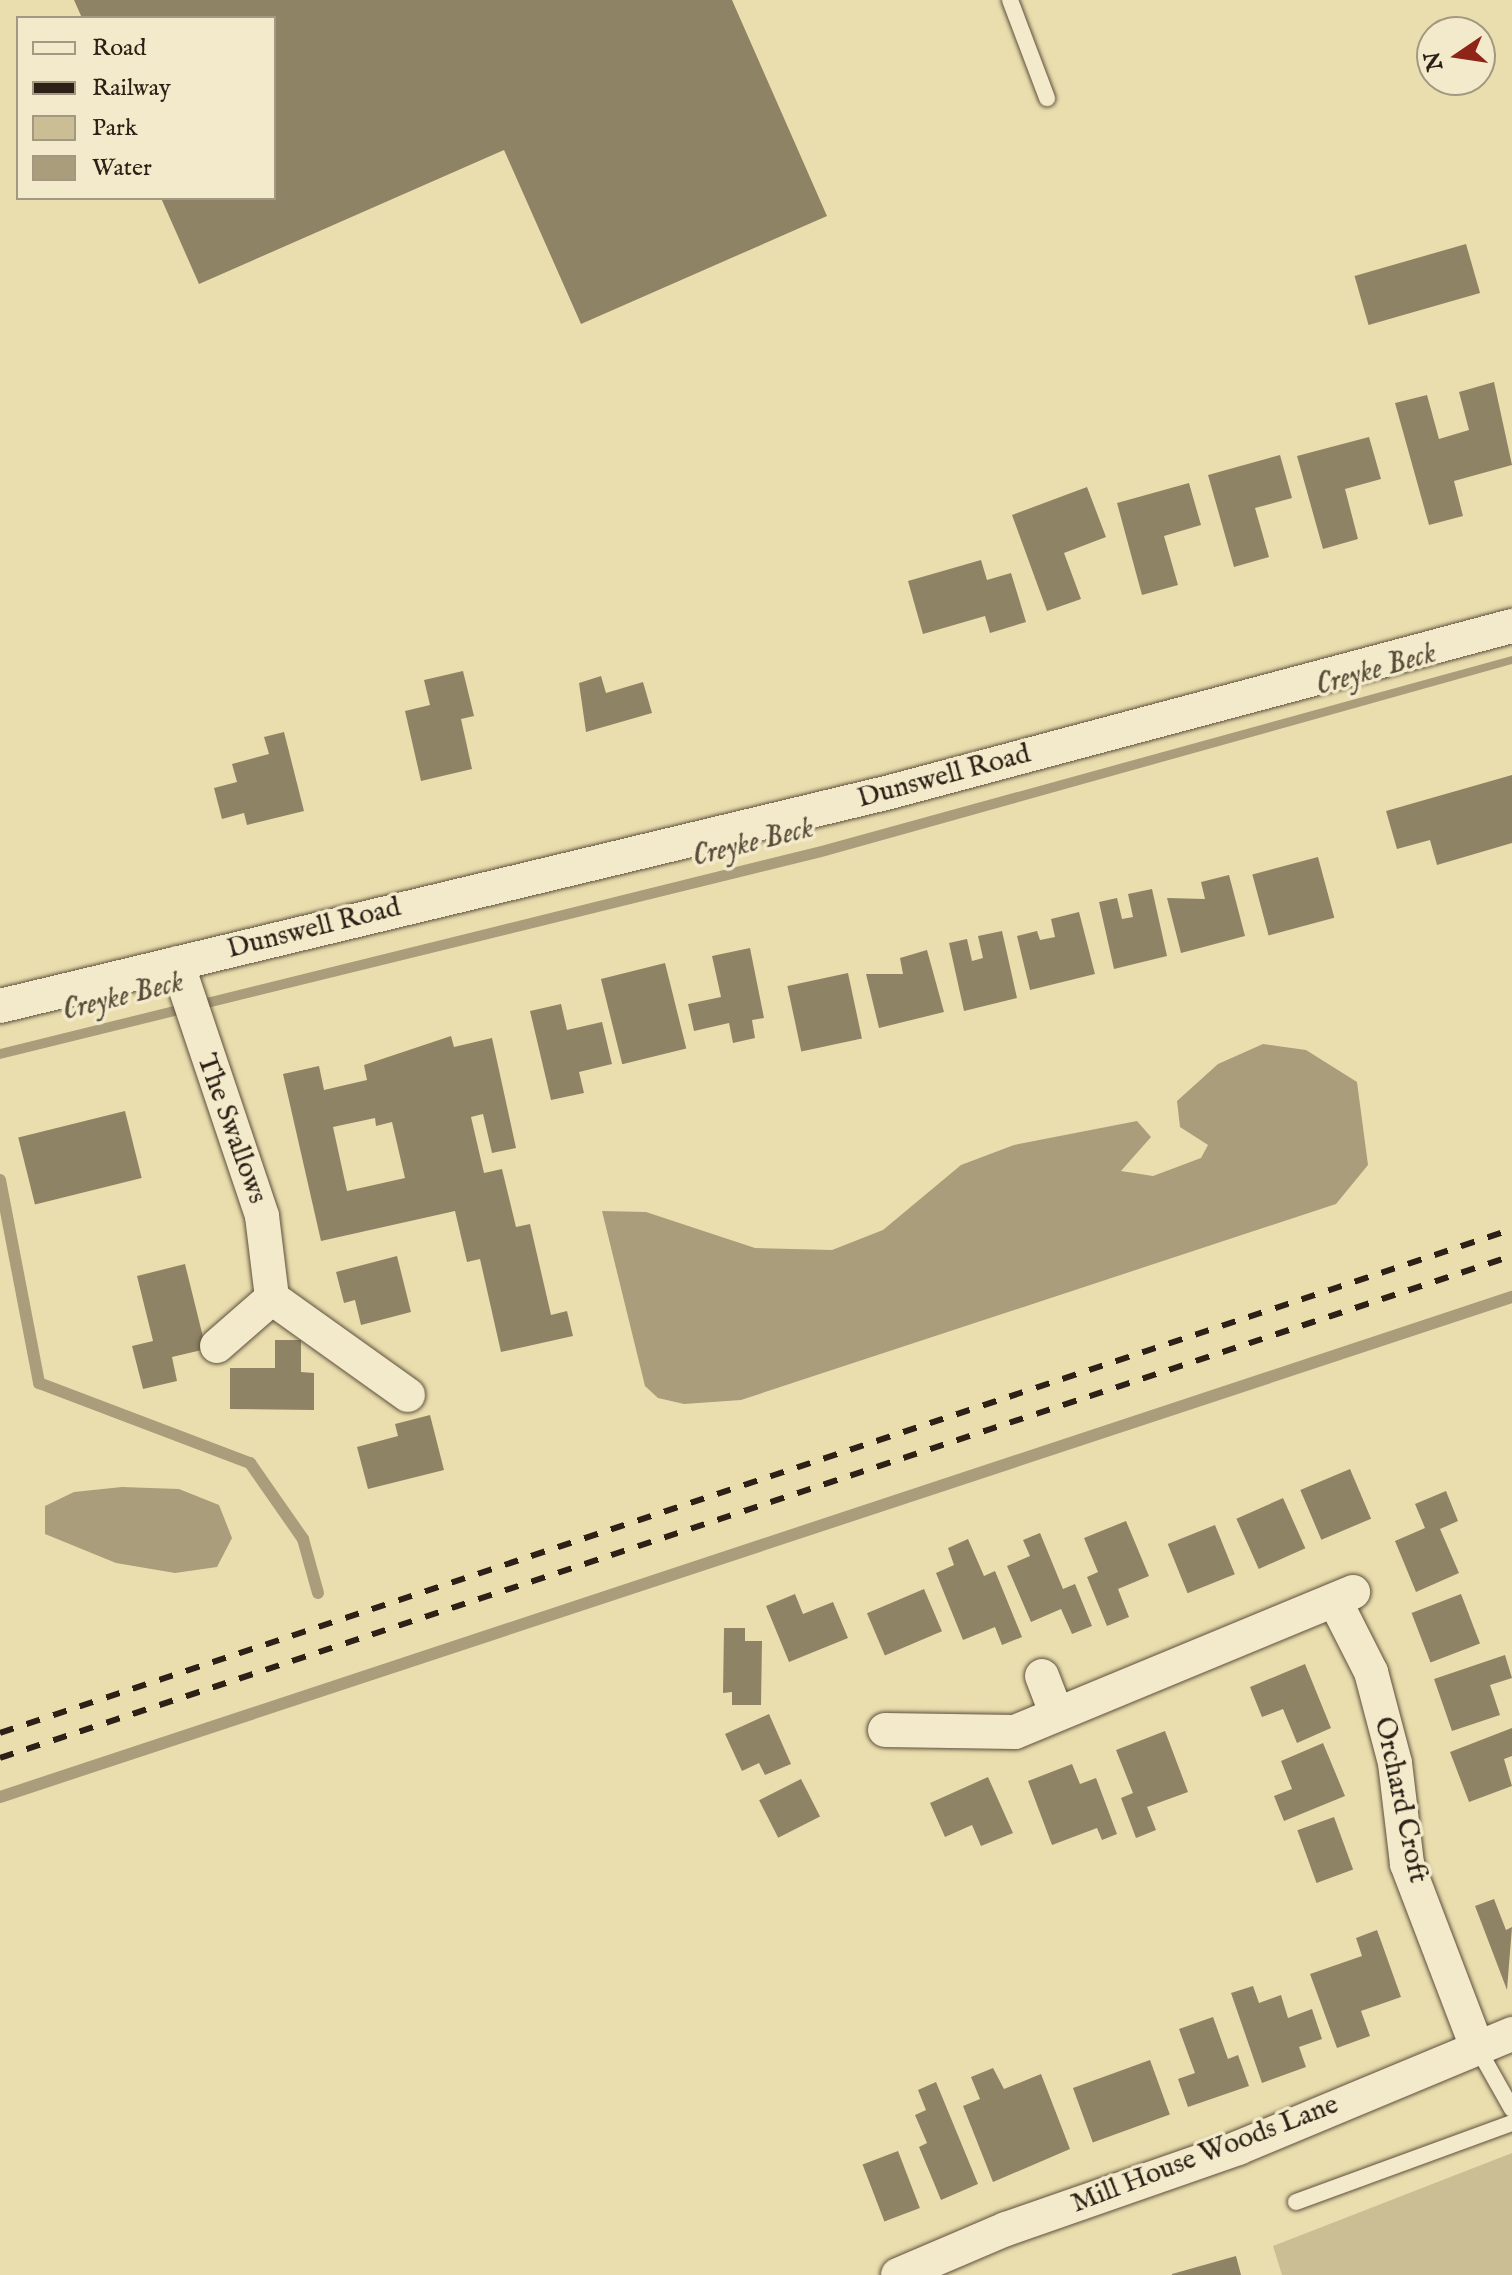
<!DOCTYPE html>
<style>
body{margin:0}
#map{position:relative;width:1512px;height:2275px;overflow:hidden;background:#ebdeae;font-family:"IM FELL English",serif}
div>[style]{position:absolute}
.green>*{inset:0;background:#cbbe94}
.water>*{inset:0;background:#aa9d7b}
.stream>*{height:12px;margin:-6px;padding:0 6px;transform-origin:6px;border-radius:6px;background:#aa9d7b}
.building>*{inset:0;background:#8f8366;transform-origin:0 0}
.roads{filter:drop-shadow(0 0 2px #5c503d) drop-shadow(0 0 2px #5c503d)}
.service>*{height:16px;margin:-8px;padding:0 8px;transform-origin:8px;border-radius:8px;background:#f2eaca}
.minor>*{height:34px;margin:-17px;padding:0 17px;transform-origin:17px;border-radius:17px;background:#f2eaca}
.rail>*{height:6px;margin-top:-3px;transform-origin:0;background:repeating-linear-gradient(90deg,#2c2017 0 14px,transparent 0 28px)}
span{translate:-50% -50%;white-space:nowrap;text-align:center;line-height:1.15;-webkit-text-stroke:7px #f2eaca;paint-order:stroke}
.street-label{font-size:28px;color:#2c2017}
.water-label{font-size:30px;color:#584c3a;font-style:italic}
.legend{position:absolute;left:16px;top:16px;width:260px;height:184px;box-sizing:border-box;background:#f2eaca;border:2px solid #a39982;margin:0;padding:10px 14px;list-style:none;font-size:24px;color:#2c2017}
.legend li{display:flex;align-items:center;gap:16px;height:40px}
.legend b{width:40px;border:2px solid #a39982}
.north{position:absolute;left:1416px;top:16px;width:80px;height:80px;box-sizing:border-box;background:#f2eaca;border:2px solid #a39982;border-radius:50%;rotate:257deg;font-size:22px;font-weight:700;line-height:32px;text-align:center;color:#2c2017}
.north::after{content:'';display:block;margin:auto;width:28px;height:36px;background:#8f2418;clip-path:polygon(50% 0,100% 100%,50% 72%,0 100%)}
</style>
<div id="map">
<div class="green">
<i style="clip-path:polygon(1512px 2153px,1512px 2275px,1282px 2275px,1273px 2246px)"></i>
</div>
<div class="water">
<i style="clip-path:polygon(1512px 656px,1512px 664px,822px 857px,0 1059px,0 1049px,821px 846px)"></i>
<i style="clip-path:polygon(1263px 1044px,1306px 1050px,1357px 1082px,1368px 1165px,1336px 1204px,741px 1400px,684px 1404px,658px 1398px,645px 1386px,602px 1211px,646px 1212px,755px 1248px,832px 1250px,883px 1230px,961px 1165px,1014px 1145px,1137px 1121px,1151px 1137px,1121px 1171px,1153px 1176px,1201px 1158px,1208px 1145px,1180px 1127px,1177px 1101px,1218px 1064px)"></i>
<i style="clip-path:polygon(122px 1487px,179px 1489px,219px 1505px,232px 1538px,217px 1567px,175px 1573px,116px 1563px,45px 1534px,45px 1506px,74px 1492px)"></i>
</div>
<div class="stream">
<i style="left:0;top:1180px;width:207px;rotate:79.1deg"></i>
<i style="left:39px;top:1383px;width:226px;rotate:20.8deg"></i>
<i style="left:250px;top:1463px;width:93px;rotate:55.1deg"></i>
<i style="left:303px;top:1539px;width:56px;rotate:74.5deg"></i>
<i style="left:0;top:1797px;width:1593px;rotate:-18.3deg"></i>
</div>
<div class="building">
<i style="clip-path:polygon(74px 0,732px 0,827px 216px,581px 324px,504px 150px,199px 284px,161px 198px,274px 198px,274px 18px,82px 18px)"></i>
<i style="left:1466px;top:244px;width:51px;height:116px;rotate:74deg"></i>
<i style="clip-path:polygon(1494px 382px,1512px 465px,1454px 481px,1463px 516px,1429px 525px,1395px 403px,1427px 395px,1439px 439px,1469px 430px,1459px 392px)"></i>
<i style="clip-path:polygon(1369px 437px,1381px 479px,1345px 489px,1358px 539px,1323px 549px,1297px 456px)"></i>
<i style="clip-path:polygon(1280px 455px,1292px 498px,1255px 508px,1269px 557px,1234px 567px,1208px 475px)"></i>
<i style="clip-path:polygon(1189px 483px,1201px 525px,1164px 536px,1178px 585px,1142px 595px,1117px 503px)"></i>
<i style="clip-path:polygon(1087px 487px,1106px 537px,1064px 553px,1081px 599px,1047px 611px,1012px 515px)"></i>
<i style="clip-path:polygon(981px 560px,987px 580px,1011px 573px,1026px 622px,990px 633px,985px 616px,923px 634px,908px 581px)"></i>
<i style="clip-path:polygon(463px 671px,474px 716px,461px 719px,472px 769px,421px 781px,405px 711px,430px 705px,424px 680px)"></i>
<i style="clip-path:polygon(601px 676px,606px 693px,643px 682px,652px 713px,586px 732px,579px 683px)"></i>
<i style="clip-path:polygon(284px 732px,304px 811px,247px 825px,244px 813px,222px 819px,214px 788px,237px 782px,232px 764px,269px 754px,264px 737px)"></i>
<i style="clip-path:polygon(1512px 775px,1512px 843px,1437px 865px,1430px 840px,1397px 849px,1386px 811px)"></i>
<i style="left:1318px;top:857px;width:63px;height:68px;rotate:75deg"></i>
<i style="clip-path:polygon(1229px 875px,1245px 936px,1181px 953px,1167px 898px,1205px 899px,1201px 882px)"></i>
<i style="clip-path:polygon(1152px 889px,1167px 956px,1114px 969px,1099px 902px,1117px 898px,1122px 919px,1133px 917px,1128px 894px)"></i>
<i style="clip-path:polygon(1079px 912px,1095px 974px,1030px 990px,1017px 936px,1037px 931px,1040px 940px,1055px 937px,1051px 919px)"></i>
<i style="clip-path:polygon(1002px 931px,1017px 998px,964px 1011px,949px 943px,967px 939px,972px 961px,983px 958px,978px 936px)"></i>
<i style="clip-path:polygon(750px 948px,764px 1018px,752px 1020px,755px 1038px,733px 1043px,729px 1023px,694px 1031px,688px 1004px,721px 997px,712px 956px)"></i>
<i style="clip-path:polygon(927px 950px,944px 1012px,879px 1028px,866px 974px,903px 974px,900px 958px)"></i>
<i style="left:665px;top:963px;width:88px;height:66px;rotate:76deg"></i>
<i style="left:848px;top:973px;width:67px;height:62px;rotate:78deg"></i>
<i style="clip-path:polygon(561px 1004px,567px 1030px,602px 1022px,612px 1064px,579px 1072px,584px 1093px,551px 1100px,530px 1011px)"></i>
<i style="clip-path:polygon(evenodd,451px 1036px,454px 1047px,492px 1038px,516px 1148px,492px 1153px,483px 1114px,471px 1117px,484px 1173px,502px 1169px,516px 1227px,530px 1224px,551px 1315px,567px 1311px,573px 1336px,501px 1352px,480px 1259px,467px 1262px,455px 1211px,321px 1241px,283px 1074px,319px 1066px,324px 1090px,367px 1080px,364px 1065px,451px 1036px,375px 1118px,376px 1126px,392px 1122px,405px 1178px,347px 1191px,333px 1127px,375px 1118px)"></i>
<i style="left:125px;top:1111px;width:69px;height:110px;rotate:76deg"></i>
<i style="clip-path:polygon(397px 1256px,411px 1312px,361px 1325px,355px 1300px,344px 1303px,336px 1272px)"></i>
<i style="clip-path:polygon(185px 1264px,206px 1349px,172px 1357px,177px 1381px,143px 1389px,132px 1346px,153px 1341px,137px 1276px)"></i>
<i style="clip-path:polygon(275px 1340px,301px 1340px,301px 1372px,314px 1373px,314px 1410px,230px 1409px,230px 1368px,275px 1368px)"></i>
<i style="clip-path:polygon(430px 1415px,444px 1470px,368px 1489px,357px 1447px,398px 1436px,395px 1424px)"></i>
<i style="left:1350px;top:1469px;width:54px;height:54px;rotate:67deg"></i>
<i style="clip-path:polygon(1446px 1491px,1458px 1521px,1440px 1529px,1459px 1573px,1416px 1592px,1395px 1541px,1425px 1528px,1415px 1504px)"></i>
<i style="left:1283px;top:1498px;width:55px;height:51px;rotate:66deg"></i>
<i style="clip-path:polygon(1126px 1521px,1149px 1576px,1118px 1589px,1129px 1617px,1107px 1626px,1087px 1577px,1098px 1572px,1084px 1538px)"></i>
<i style="left:1215px;top:1525px;width:53px;height:51px;rotate:68deg"></i>
<i style="clip-path:polygon(1040px 1533px,1063px 1589px,1075px 1584px,1092px 1626px,1072px 1634px,1061px 1609px,1031px 1622px,1007px 1566px,1030px 1556px,1023px 1540px)"></i>
<i style="clip-path:polygon(968px 1539px,984px 1576px,995px 1571px,1022px 1637px,1002px 1645px,995px 1627px,963px 1640px,936px 1573px,954px 1565px,948px 1548px)"></i>
<i style="left:924px;top:1589px;width:46px;height:62px;rotate:67deg"></i>
<i style="clip-path:polygon(795px 1594px,803px 1614px,833px 1602px,848px 1638px,789px 1662px,766px 1606px)"></i>
<i style="left:1461px;top:1594px;width:53px;height:53px;rotate:69deg"></i>
<i style="clip-path:polygon(724px 1628px,745px 1628px,745px 1641px,762px 1641px,761px 1705px,732px 1705px,732px 1692px,723px 1693px)"></i>
<i style="clip-path:polygon(1505px 1655px,1512px 1678px,1490px 1685px,1500px 1715px,1452px 1731px,1434px 1679px)"></i>
<i style="clip-path:polygon(1305px 1664px,1331px 1728px,1297px 1743px,1283px 1709px,1262px 1717px,1250px 1687px)"></i>
<i style="clip-path:polygon(769px 1714px,791px 1764px,765px 1775px,759px 1763px,742px 1771px,725px 1734px)"></i>
<i style="clip-path:polygon(1512px 1728px,1512px 1756px,1504px 1759px,1512px 1786px,1469px 1802px,1450px 1752px)"></i>
<i style="clip-path:polygon(1165px 1731px,1188px 1792px,1147px 1807px,1156px 1830px,1136px 1838px,1121px 1798px,1133px 1793px,1116px 1750px)"></i>
<i style="clip-path:polygon(1323px 1743px,1345px 1796px,1284px 1821px,1274px 1796px,1292px 1789px,1281px 1761px)"></i>
<i style="clip-path:polygon(1072px 1764px,1080px 1784px,1096px 1778px,1117px 1834px,1102px 1840px,1097px 1828px,1052px 1845px,1028px 1781px)"></i>
<i style="clip-path:polygon(988px 1777px,1013px 1833px,981px 1846px,972px 1825px,945px 1837px,930px 1803px)"></i>
<i style="left:801px;top:1779px;width:42px;height:47px;rotate:63deg"></i>
<i style="left:1334px;top:1817px;width:56px;height:39px;rotate:70deg"></i>
<i style="clip-path:polygon(1494px 1899px,1506px 1930px,1512px 1927px,1507px 1990px,1475px 1906px)"></i>
<i style="clip-path:polygon(1377px 1930px,1401px 1997px,1361px 2011px,1370px 2036px,1337px 2048px,1310px 1974px,1362px 1956px,1356px 1938px)"></i>
<i style="clip-path:polygon(1253px 1986px,1259px 2003px,1281px 1995px,1288px 2018px,1312px 2009px,1322px 2039px,1299px 2047px,1306px 2067px,1262px 2083px,1231px 1993px)"></i>
<i style="clip-path:polygon(1213px 2017px,1228px 2059px,1238px 2055px,1249px 2086px,1188px 2107px,1178px 2079px,1195px 2073px,1179px 2029px)"></i>
<i style="left:1150px;top:2060px;width:58px;height:82px;rotate:70deg"></i>
<i style="clip-path:polygon(993px 2068px,1004px 2089px,1041px 2074px,1070px 2149px,993px 2182px,963px 2106px,980px 2099px,971px 2077px)"></i>
<i style="clip-path:polygon(936px 2082px,978px 2184px,941px 2200px,919px 2147px,927px 2143px,915px 2115px,926px 2110px,918px 2090px)"></i>
<i style="left:898px;top:2151px;width:61px;height:38px;rotate:69deg"></i>
<i style="clip-path:polygon(1236px 2256px,1241px 2275px,1172px 2275px,1172px 2274px)"></i>
</div>
<div class="roads">
<div class="service">
<i style="left:1010px;top:0;width:105px;rotate:69.3deg"></i>
<i style="left:1477px;top:2047px;width:71px;rotate:60.6deg"></i>
<i style="left:1296px;top:2202px;width:230px;rotate:-20.1deg"></i>
</div>
<div class="minor">
<i style="left:177px;top:963px;width:267px;rotate:71.4deg"></i>
<i style="left:262px;top:1216px;width:83px;rotate:83deg"></i>
<i style="left:0;top:1006px;width:911px;rotate:-13.52deg"></i>
<i style="left:886px;top:793px;width:648px;rotate:-14.94deg"></i>
<i style="left:217px;top:1346px;width:73px;rotate:-41.1deg"></i>
<i style="left:272px;top:1298px;width:167px;rotate:35.5deg"></i>
<i style="left:1335px;top:1601px;width:80px;rotate:63.1deg"></i>
<i style="left:1371px;top:1672px;width:94px;rotate:75.2deg"></i>
<i style="left:1395px;top:1763px;width:102px;rotate:83.2deg"></i>
<i style="left:1407px;top:1864px;width:196px;rotate:69.1deg"></i>
<i style="left:1042px;top:1676px;width:40px;rotate:69deg"></i>
<i style="left:885px;top:1730px;width:130px;rotate:0.9deg"></i>
<i style="left:1015px;top:1732px;width:366px;rotate:-22.5deg"></i>
<i style="left:898px;top:2275px;width:117px;rotate:-23.1deg"></i>
<i style="left:1006px;top:2229px;width:246px;rotate:-19.2deg"></i>
<i style="left:1238px;top:2148px;width:297px;rotate:-22.6deg"></i>
</div>
</div>
<div class="rail">
<i style="left:0;top:1733px;width:1594px;rotate:-18.43deg"></i>
<i style="left:0;top:1758px;width:1593px;rotate:-18.37deg"></i>
</div>
<div class="street-label">
<span style="left:944px;top:777px;rotate:-15deg">Dunswell Road</span>
<span style="left:314px;top:929px;rotate:-14deg">Dunswell Road</span>
<span style="left:231px;top:1129px;rotate:70deg">The Swallows</span>
<span style="left:1400px;top:1800px;rotate:78deg">Orchard Croft</span>
<span style="left:1205px;top:2155px;rotate:-21deg">Mill House Woods Lane</span>
</div>
<div class="water-label">
<span style="left:1376px;top:670px;rotate:-16deg">Creyke Beck</span>
<span style="left:753px;top:843px;rotate:-14deg">Creyke Beck</span>
<span style="left:123px;top:997px;rotate:-14deg">Creyke Beck</span>
</div>
<ul class="legend">
<li><b style="height:10px;background:#f2eaca"></b>Road</li>
<li><b style="height:10px;background:#2c2017"></b>Railway</li>
<li><b style="height:22px;background:#cbbe94"></b>Park</li>
<li><b style="height:22px;background:#aa9d7b"></b>Water</li>
</ul>
<div class="north">N</div>
</div>
